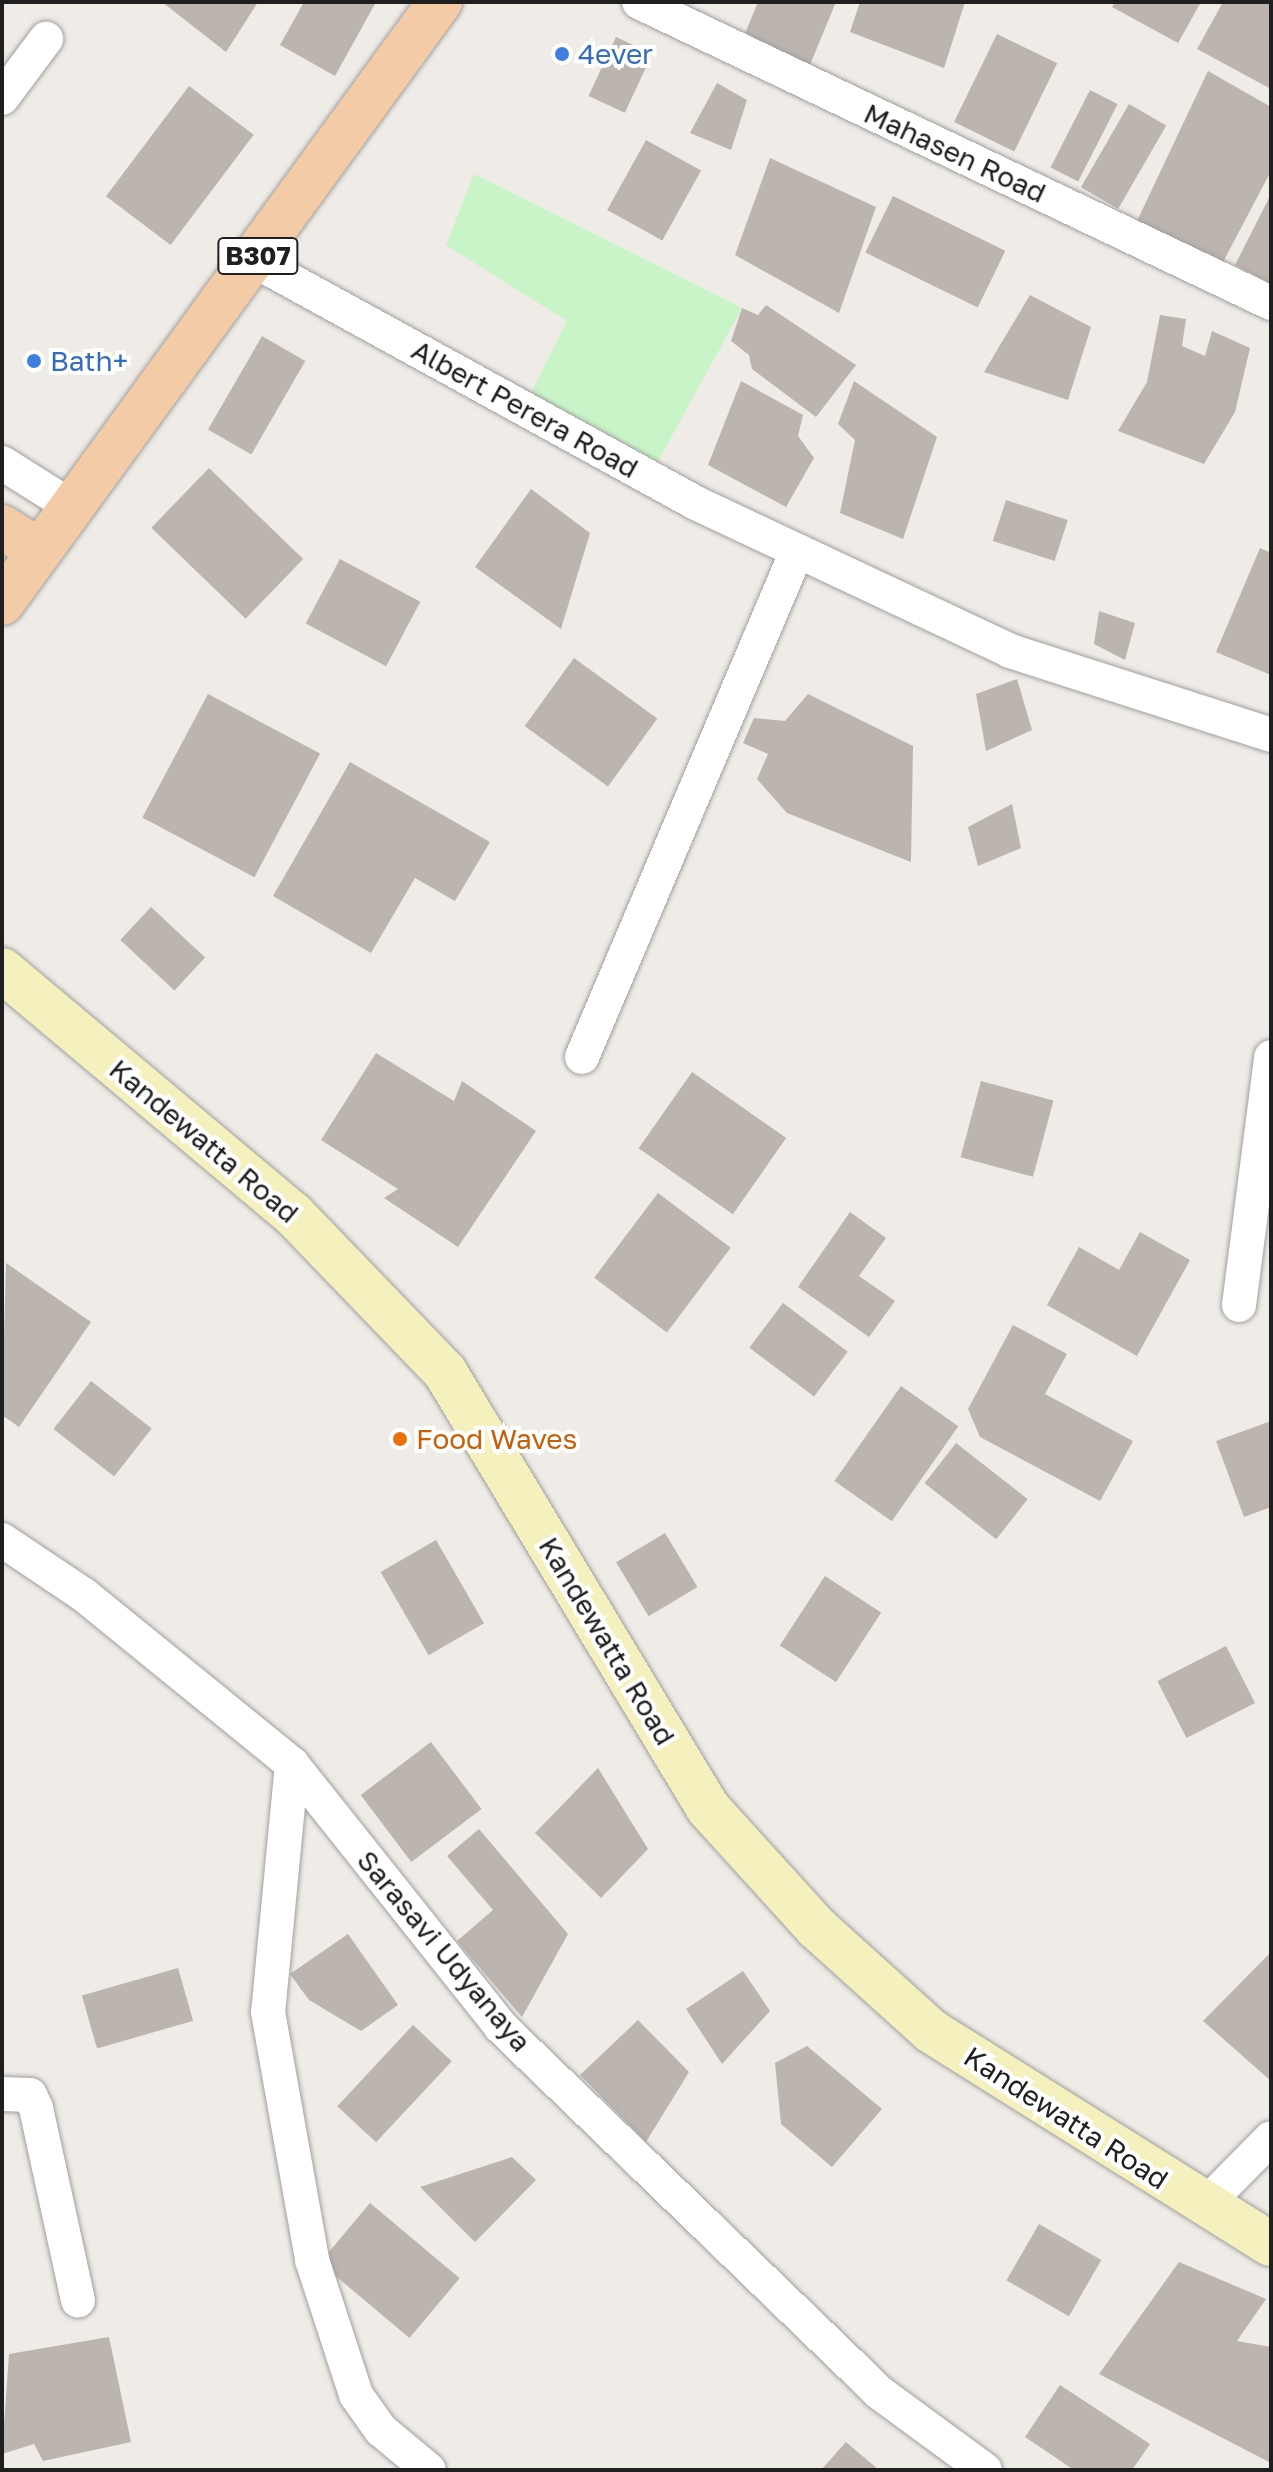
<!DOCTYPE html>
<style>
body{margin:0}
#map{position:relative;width:1273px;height:2472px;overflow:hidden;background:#efebe6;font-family:"Golos Text",sans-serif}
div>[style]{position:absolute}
.park>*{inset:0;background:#c8f4c7}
.building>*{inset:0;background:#bcb4af;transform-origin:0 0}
.roads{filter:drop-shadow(0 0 2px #a0a0a0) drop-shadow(0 0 2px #a0a0a0)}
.street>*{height:34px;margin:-17px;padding:0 17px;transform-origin:17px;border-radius:17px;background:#fff}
.secondary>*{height:44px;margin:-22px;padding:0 22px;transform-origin:22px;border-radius:22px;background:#f4f1bf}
.primary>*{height:44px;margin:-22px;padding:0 22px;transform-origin:22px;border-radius:22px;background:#f3cba7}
.dots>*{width:22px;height:22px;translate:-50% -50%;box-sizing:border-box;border:4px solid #fff;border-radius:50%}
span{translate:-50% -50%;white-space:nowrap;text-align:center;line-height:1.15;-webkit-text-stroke:8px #fff;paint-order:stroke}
.shield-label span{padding:2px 6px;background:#fff;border:2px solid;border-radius:6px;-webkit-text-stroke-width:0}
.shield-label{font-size:26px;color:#1f1f1f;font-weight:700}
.shop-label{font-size:28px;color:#366cbe}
.left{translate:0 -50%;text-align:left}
.street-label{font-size:28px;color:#1f1f1f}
.food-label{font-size:28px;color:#c56008}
.frame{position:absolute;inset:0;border:4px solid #1f1f1f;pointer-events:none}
</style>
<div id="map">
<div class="park">
<i style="clip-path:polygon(474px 174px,742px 308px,657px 463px,522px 411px,567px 321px,446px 245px)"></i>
</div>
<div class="building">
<i style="clip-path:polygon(162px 2px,258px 2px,226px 52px)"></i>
<i style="clip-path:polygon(304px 2px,376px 2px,335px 76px,280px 45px)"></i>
<i style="clip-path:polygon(758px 2px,836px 2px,809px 67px,744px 36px)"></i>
<i style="clip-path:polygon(860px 2px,965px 2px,944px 68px,850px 32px)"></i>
<i style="clip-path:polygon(1115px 2px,1201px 2px,1178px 43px,1112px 7px)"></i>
<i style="clip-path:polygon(1223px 2px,1271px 2px,1271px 89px,1197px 49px)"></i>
<i style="left:997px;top:34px;width:67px;height:98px;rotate:26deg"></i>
<i style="left:616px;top:37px;width:40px;height:65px;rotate:25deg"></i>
<i style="clip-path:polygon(1208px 71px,1271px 107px,1271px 171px,1222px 264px,1137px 221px)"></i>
<i style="clip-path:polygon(717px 83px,747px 100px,731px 150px,690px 133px)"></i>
<i style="left:189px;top:86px;width:81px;height:138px;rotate:37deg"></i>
<i style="left:1090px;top:90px;width:31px;height:87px;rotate:27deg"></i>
<i style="left:1129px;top:104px;width:43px;height:96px;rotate:30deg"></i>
<i style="left:646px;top:140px;width:63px;height:80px;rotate:29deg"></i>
<i style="clip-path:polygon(770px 158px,876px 207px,839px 313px,735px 255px)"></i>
<i style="clip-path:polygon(1271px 194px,1271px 284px,1235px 265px)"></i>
<i style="left:893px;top:196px;width:125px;height:63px;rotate:26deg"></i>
<i style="clip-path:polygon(1030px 295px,1091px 327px,1068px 400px,984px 372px)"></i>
<i style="clip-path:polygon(766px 305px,856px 365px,816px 417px,752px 369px,749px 355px,731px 341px,742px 308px,758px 315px)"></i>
<i style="clip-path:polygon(1160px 315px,1186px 319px,1182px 346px,1205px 356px,1212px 331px,1250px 348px,1235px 412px,1204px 464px,1118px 431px,1147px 382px)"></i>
<i style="left:262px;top:336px;width:50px;height:108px;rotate:30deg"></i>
<i style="clip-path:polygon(741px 381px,803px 415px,798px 436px,814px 458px,786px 507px,708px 465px)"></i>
<i style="clip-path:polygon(854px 381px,937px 437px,903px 539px,840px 513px,855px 440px,838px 424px)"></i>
<i style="left:209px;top:468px;width:131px;height:83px;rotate:44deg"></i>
<i style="clip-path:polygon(531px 489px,590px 533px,561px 629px,475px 567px)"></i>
<i style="left:1006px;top:500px;width:65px;height:43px;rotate:18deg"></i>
<i style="clip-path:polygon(1260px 548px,1271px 553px,1271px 675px,1216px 652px)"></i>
<i style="left:340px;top:559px;width:91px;height:73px;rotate:28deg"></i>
<i style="clip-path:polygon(1099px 611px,1135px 623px,1125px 660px,1094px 644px)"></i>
<i style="left:574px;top:658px;width:103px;height:84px;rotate:36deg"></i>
<i style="clip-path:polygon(1017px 679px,1032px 730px,986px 751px,976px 694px)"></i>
<i style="left:208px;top:694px;width:127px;height:140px;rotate:28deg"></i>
<i style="clip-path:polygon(808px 694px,913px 746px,911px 862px,787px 813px,757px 779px,768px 754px,743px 743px,754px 718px,785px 721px)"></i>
<i style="clip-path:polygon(350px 762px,490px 842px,455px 901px,415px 878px,371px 953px,273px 896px)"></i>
<i style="clip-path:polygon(1012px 804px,1021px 848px,978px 866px,968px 827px)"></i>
<i style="left:151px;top:907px;width:74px;height:45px;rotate:43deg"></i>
<i style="clip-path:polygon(376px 1053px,454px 1101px,462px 1081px,536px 1131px,458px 1247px,384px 1198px,398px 1189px,321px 1140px)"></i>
<i style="left:692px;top:1072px;width:115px;height:93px;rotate:35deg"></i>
<i style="left:981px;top:1081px;width:75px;height:79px;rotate:15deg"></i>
<i style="left:658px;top:1193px;width:91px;height:106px;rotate:37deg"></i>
<i style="clip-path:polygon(850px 1212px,886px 1238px,859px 1276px,895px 1301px,869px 1337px,798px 1287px)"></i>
<i style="clip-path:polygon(1140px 1232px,1190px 1260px,1137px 1356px,1047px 1305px,1079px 1247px,1119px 1270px)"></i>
<i style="clip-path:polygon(6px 1263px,91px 1322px,19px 1427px,2px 1415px)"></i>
<i style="left:783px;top:1303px;width:81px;height:56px;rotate:37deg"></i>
<i style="clip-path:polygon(1013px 1325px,1067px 1354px,1045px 1394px,1133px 1441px,1100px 1501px,980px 1437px,968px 1409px)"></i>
<i style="left:91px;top:1381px;width:77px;height:61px;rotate:38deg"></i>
<i style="left:901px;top:1386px;width:70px;height:116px;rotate:35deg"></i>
<i style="clip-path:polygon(1271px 1421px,1271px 1507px,1244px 1517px,1216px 1441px)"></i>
<i style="left:956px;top:1443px;width:91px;height:51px;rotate:38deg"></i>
<i style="left:665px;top:1533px;width:63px;height:57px;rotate:59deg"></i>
<i style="left:436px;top:1540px;width:96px;height:64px;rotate:60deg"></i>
<i style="left:825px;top:1576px;width:67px;height:83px;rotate:33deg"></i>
<i style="left:1226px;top:1646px;width:64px;height:77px;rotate:63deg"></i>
<i style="left:431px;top:1742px;width:84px;height:88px;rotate:53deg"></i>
<i style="clip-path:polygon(598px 1768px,648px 1849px,601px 1898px,535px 1833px)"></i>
<i style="clip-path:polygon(479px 1829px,568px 1934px,522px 2017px,457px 1941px,493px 1910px,447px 1856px)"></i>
<i style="clip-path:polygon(348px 1934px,398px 2005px,361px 2031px,309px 2000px,290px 1974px)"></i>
<i style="clip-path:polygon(1271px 1952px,1271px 2081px,1203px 2021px)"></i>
<i style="left:178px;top:1968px;width:55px;height:100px;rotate:74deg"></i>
<i style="clip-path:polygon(743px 1971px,770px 2011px,722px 2064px,686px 2009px)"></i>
<i style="clip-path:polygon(638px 2020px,689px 2072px,646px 2142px,580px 2075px)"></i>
<i style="left:413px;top:2025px;width:53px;height:111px;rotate:43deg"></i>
<i style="clip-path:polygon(807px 2046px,882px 2109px,832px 2167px,781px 2124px,775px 2063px)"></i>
<i style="clip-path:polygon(512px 2157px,536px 2180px,475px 2242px,420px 2187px)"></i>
<i style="left:370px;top:2203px;width:117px;height:78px;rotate:40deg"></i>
<i style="left:1039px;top:2224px;width:72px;height:65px;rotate:30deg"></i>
<i style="clip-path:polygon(1179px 2262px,1266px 2299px,1237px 2341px,1271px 2347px,1271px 2463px,1099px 2374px)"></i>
<i style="clip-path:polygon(109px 2337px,131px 2442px,43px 2461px,34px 2444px,2px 2454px,9px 2354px)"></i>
<i style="clip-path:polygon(1060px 2385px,1150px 2444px,1132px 2470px,1074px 2470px,1025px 2437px)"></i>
<i style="clip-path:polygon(846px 2442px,879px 2470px,821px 2470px)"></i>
</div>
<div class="roads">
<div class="street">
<i style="left:639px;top:2px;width:700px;rotate:25.47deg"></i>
<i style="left:2px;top:98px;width:74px;rotate:-53.3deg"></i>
<i style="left:255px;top:261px;width:503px;rotate:28.76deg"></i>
<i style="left:696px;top:503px;width:347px;rotate:25.2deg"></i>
<i style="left:1010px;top:651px;width:274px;rotate:17.8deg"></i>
<i style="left:2px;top:463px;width:83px;rotate:32.2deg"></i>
<i style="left:582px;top:1057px;width:550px;rotate:-66.98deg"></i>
<i style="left:1239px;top:1305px;width:250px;rotate:-82.6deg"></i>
<i style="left:2px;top:1540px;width:99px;rotate:33.9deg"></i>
<i style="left:84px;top:1595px;width:268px;rotate:39.1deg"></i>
<i style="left:292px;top:1764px;width:336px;rotate:51.5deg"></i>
<i style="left:501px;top:2027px;width:527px;rotate:44deg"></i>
<i style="left:880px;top:2393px;width:130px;rotate:36.3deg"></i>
<i style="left:292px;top:1764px;width:249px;rotate:95.5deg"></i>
<i style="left:268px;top:2012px;width:252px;rotate:79.9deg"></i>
<i style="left:312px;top:2260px;width:142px;rotate:71.9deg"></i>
<i style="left:356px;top:2395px;width:43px;rotate:54.5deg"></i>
<i style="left:381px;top:2430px;width:62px;rotate:39.8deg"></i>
<i style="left:2px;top:2094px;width:28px;rotate:2deg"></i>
<i style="left:30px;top:2095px;width:14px;rotate:65deg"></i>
<i style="left:36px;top:2108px;width:197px;rotate:77.7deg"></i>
<i style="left:1204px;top:2206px;width:95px;rotate:-45.4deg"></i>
</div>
<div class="secondary">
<i style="left:2px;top:970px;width:381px;rotate:40deg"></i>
<i style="left:294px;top:1215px;width:218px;rotate:46.1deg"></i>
<i style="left:445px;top:1372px;width:509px;rotate:58.9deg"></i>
<i style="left:708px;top:1808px;width:162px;rotate:47.8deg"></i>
<i style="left:817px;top:1928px;width:154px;rotate:42.1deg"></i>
<i style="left:931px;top:2031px;width:401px;rotate:32.1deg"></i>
</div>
<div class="primary">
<i style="left:2px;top:527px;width:45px;rotate:32.3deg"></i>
<i style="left:2px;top:603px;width:744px;rotate:-53.92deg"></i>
</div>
</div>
<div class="dots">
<i style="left:562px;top:54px;background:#3f7fe0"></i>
<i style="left:34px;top:361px;background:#3f7fe0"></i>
<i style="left:400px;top:1439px;background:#e8710a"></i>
</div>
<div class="shield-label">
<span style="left:258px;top:256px">B307</span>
</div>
<div class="shop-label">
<span class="left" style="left:578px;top:54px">4ever</span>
<span class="left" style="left:50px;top:361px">Bath+</span>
</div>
<div class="street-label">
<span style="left:955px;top:153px;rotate:25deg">Mahasen Road</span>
<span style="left:525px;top:409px;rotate:29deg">Albert Perera Road</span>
<span style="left:204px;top:1141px;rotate:40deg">Kandewatta Road</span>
<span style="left:607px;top:1641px;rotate:59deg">Kandewatta Road</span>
<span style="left:444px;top:1951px;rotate:50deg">Sarasavi Udyanaya</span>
<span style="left:1066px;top:2118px;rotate:33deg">Kandewatta Road</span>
</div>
<div class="food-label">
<span class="left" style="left:416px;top:1439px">Food Waves</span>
</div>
<div class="frame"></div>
</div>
